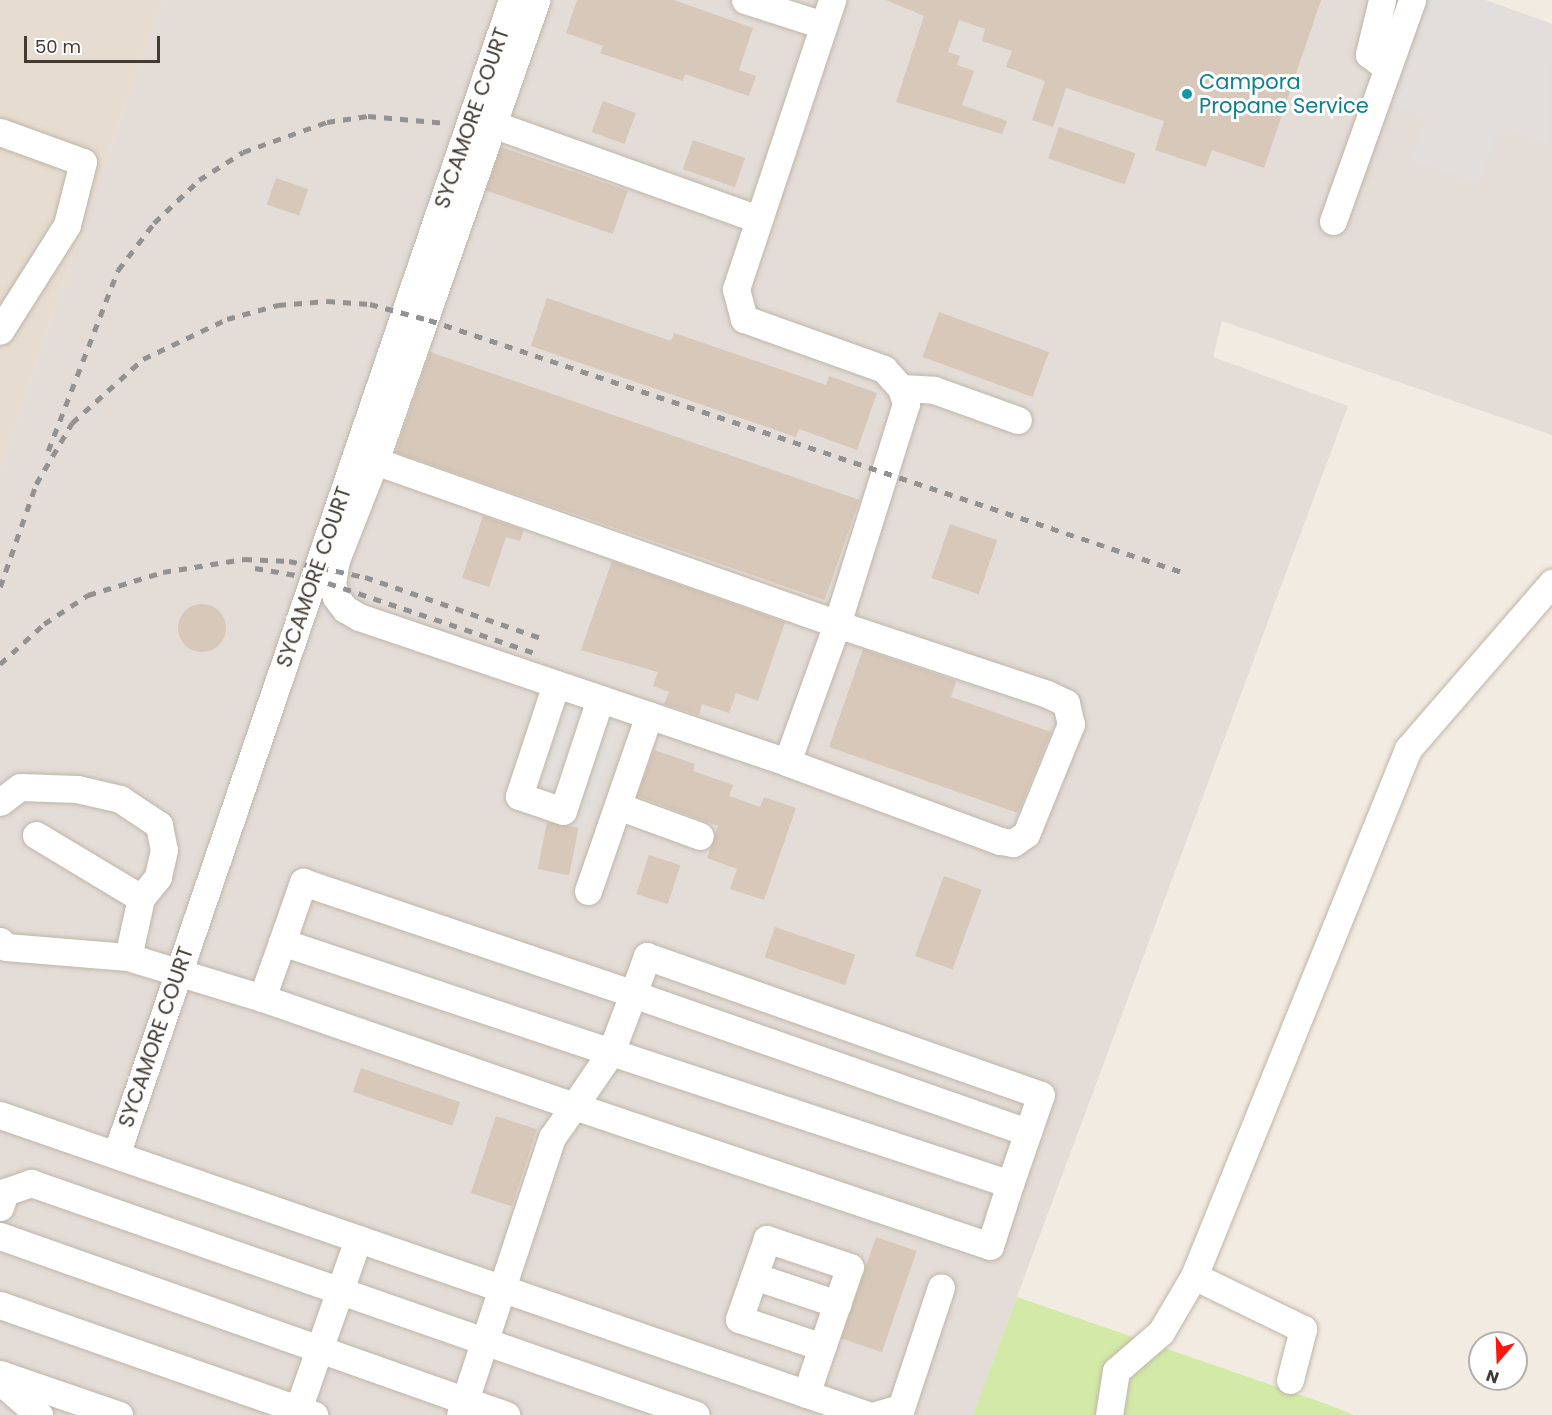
<!DOCTYPE html>
<style>
body{margin:0}
#map{position:relative;width:1552px;height:1415px;overflow:hidden;background:#f2ebe1;font-family:Poppins,sans-serif}
div>[style]{position:absolute}
.residential>*{inset:0;background:#e6dccf}
.industrial>*{inset:0;background:#e3dcd7}
.green>*{inset:0;background:#d2e9a7}
.parking>*{inset:0;background:#e1dedb}
.building>*{inset:0;background:#d7c8b9;transform-origin:0 0}
.round{border-radius:50%}
.roads{filter:drop-shadow(0 0 2px #c0b5a7) drop-shadow(0 0 2px #c0b5a7)}
.minor>*{height:27px;margin:-13.5px;padding:0 13.5px;transform-origin:13.5px;border-radius:13.5px;background:#fff}
.rail>*{height:4.5px;margin-top:-2.25px;transform-origin:0;background:repeating-linear-gradient(90deg,#929292 0 8px,transparent 0 16px)}
.dots>*{width:16px;height:16px;translate:-50% -50%;box-sizing:border-box;border:3px solid #fff;border-radius:50%}
span{translate:-50% -50%;white-space:nowrap;text-align:center;line-height:1.15;-webkit-text-stroke:6px #fff;paint-order:stroke}
.culture-label{font-size:21px;color:#0d838f}
.left{translate:0 -50%;text-align:left}
.street-label{font-size:21px;color:#433b32}
.north{position:absolute;left:1468px;top:1331px;width:60px;height:60px;box-sizing:border-box;background:#fff;border:2px solid #b4b1ad;border-radius:50%;rotate:199deg;font-size:16px;font-weight:700;line-height:24px;text-align:center;color:#433b32}
.north::after{content:'';display:block;margin:auto;width:21px;height:27px;background:#ff170b;clip-path:polygon(50% 0,100% 100%,50% 72%,0 100%)}
.scale{position:absolute;left:24px;top:36px;width:136px;height:27px;box-sizing:border-box;border:3px solid #433b32;border-top:0;padding-left:8px;font-size:18px;line-height:21px;white-space:nowrap;color:#433b32;-webkit-text-stroke:4px #fff;paint-order:stroke}
</style>
<div id="map">
<div class="residential">
<i style="clip-path:polygon(0 0,162px 0,0 467px)"></i>
</div>
<div class="industrial">
<i style="clip-path:polygon(162px 0,1485px 0,1552px 24px,1552px 435px,1222px 321px,1213px 357px,1348px 406px,973px 1415px,0 1415px,0 467px)"></i>
</div>
<div class="green">
<i style="clip-path:polygon(1017px 1297px,1329px 1405px,1354px 1415px,973px 1415px)"></i>
</div>
<div class="parking">
<i style="clip-path:polygon(1430px 0,1485px 0,1552px 24px,1549px 144px,1499px 126px,1478px 184px,1411px 160px,1426px 118px,1392px 106px)"></i>
<i style="clip-path:polygon(544px 679px,625px 707px,584px 830px,515px 806px,507px 797px,507px 785px)"></i>
</div>
<div class="building">
<i style="clip-path:polygon(577px 0,674px 0,753px 28px,739px 70px,756px 76px,749px 96px,685px 74px,683px 81px,600px 53px,603px 46px,566px 33px)"></i>
<i style="clip-path:polygon(886px 0,1321px 0,1264px 168px,1212px 150px,1206px 167px,1155px 150px,1164px 121px,1066px 88px,1053px 127px,1032px 120px,1045px 81px,1006px 67px,1012px 51px,982px 41px,985px 29px,959px 20px,948px 52px,960px 56px,957px 65px,974px 71px,962px 105px,1007px 121px,1002px 134px,896px 102px,924px 16px)"></i>
<i style="left:603px;top:101px;width:35px;height:33px;rotate:20deg"></i>
<i style="left:1059px;top:127px;width:81px;height:33px;rotate:19deg"></i>
<i style="left:693px;top:140px;width:55px;height:31px;rotate:19deg"></i>
<i style="left:501px;top:147px;width:134px;height:46px;rotate:19deg"></i>
<i style="left:276px;top:178px;width:34px;height:28px;rotate:19deg"></i>
<i style="clip-path:polygon(547px 298px,671px 341px,674px 333px,826px 385px,829px 376px,877px 393px,857px 450px,799px 429px,796px 437px,531px 346px)"></i>
<i style="left:939px;top:312px;width:117px;height:48px;rotate:20deg"></i>
<i style="left:430px;top:352px;width:454px;height:106px;rotate:19deg"></i>
<i style="clip-path:polygon(483px 516px,524px 530px,520px 541px,506px 537px,489px 587px,462px 578px)"></i>
<i style="left:950px;top:524px;width:50px;height:57px;rotate:19deg"></i>
<i style="clip-path:polygon(612px 561px,785px 622px,758px 701px,736px 693px,729px 713px,702px 704px,699px 715px,664px 704px,669px 692px,653px 686px,658px 672px,581px 650px)"></i>
<i class="round" style="left:178px;top:604px;width:48px;height:48px"></i>
<i style="clip-path:polygon(863px 649px,956px 681px,951px 697px,1051px 732px,1018px 813px,829px 747px)"></i>
<i style="clip-path:polygon(654px 750px,695px 764px,693px 771px,733px 785px,729px 796px,760px 807px,764px 797px,796px 808px,764px 900px,730px 889px,737px 869px,707px 858px,718px 826px,637px 796px)"></i>
<i style="left:547px;top:822px;width:32px;height:48px;rotate:11deg"></i>
<i style="left:649px;top:855px;width:33px;height:41px;rotate:18deg"></i>
<i style="left:944px;top:876px;width:40px;height:85px;rotate:20deg"></i>
<i style="left:775px;top:927px;width:85px;height:32px;rotate:19deg"></i>
<i style="left:361px;top:1068px;width:105px;height:25px;rotate:19deg"></i>
<i style="left:496px;top:1116px;width:43px;height:81px;rotate:18deg"></i>
<i style="left:876px;top:1237px;width:43px;height:107px;rotate:19deg"></i>
</div>
<div class="roads">
<div class="minor">
<i style="left:745px;top:0;width:82px;rotate:17.8deg"></i>
<i style="left:1382px;top:0;width:56px;rotate:103.5deg"></i>
<i style="left:1369px;top:54px;width:23px;rotate:38deg"></i>
<i style="left:476px;top:118px;width:300px;rotate:19.7deg"></i>
<i style="left:0;top:132px;width:88px;rotate:19.9deg"></i>
<i style="left:83px;top:162px;width:65px;rotate:104.3deg"></i>
<i style="left:67px;top:225px;width:125px;rotate:122.3deg"></i>
<i style="left:1333px;top:221px;width:235px;rotate:-70.3deg"></i>
<i style="left:901px;top:388px;width:33px;rotate:3deg"></i>
<i style="left:934px;top:390px;width:89px;rotate:19.7deg"></i>
<i style="left:356px;top:454px;width:20px;rotate:20deg"></i>
<i style="left:375px;top:461px;width:490px;rotate:19.4deg"></i>
<i style="left:837px;top:624px;width:221px;rotate:18.4deg"></i>
<i style="left:1047px;top:694px;width:21px;rotate:25deg"></i>
<i style="left:1066px;top:703px;width:22px;rotate:77deg"></i>
<i style="left:1071px;top:724px;width:119px;rotate:112.2deg"></i>
<i style="left:1026px;top:834px;width:16px;rotate:145deg"></i>
<i style="left:1013px;top:843px;width:13px;rotate:-171deg"></i>
<i style="left:1000px;top:841px;width:227px;rotate:-159.7deg"></i>
<i style="left:787px;top:762px;width:452px;rotate:-161.3deg"></i>
<i style="left:359px;top:617px;width:16px;rotate:-150deg"></i>
<i style="left:345px;top:609px;width:15px;rotate:-127deg"></i>
<i style="left:336px;top:597px;width:14px;rotate:-107deg"></i>
<i style="left:332px;top:584px;width:24px;rotate:-81deg"></i>
<i style="left:336px;top:560px;width:106px;rotate:-68.5deg"></i>
<i style="left:375px;top:461px;width:488px;rotate:-70.7deg"></i>
<i style="left:556px;top:684px;width:118px;rotate:108.3deg"></i>
<i style="left:519px;top:796px;width:46px;rotate:18.8deg"></i>
<i style="left:563px;top:811px;width:118px;rotate:-71.7deg"></i>
<i style="left:787px;top:762px;width:147px;rotate:-70.1deg"></i>
<i style="left:837px;top:624px;width:231px;rotate:-72.6deg"></i>
<i style="left:906px;top:404px;width:17px;rotate:-107deg"></i>
<i style="left:901px;top:388px;width:25px;rotate:-132deg"></i>
<i style="left:884px;top:369px;width:149px;rotate:-160.3deg"></i>
<i style="left:744px;top:319px;width:31px;rotate:-105deg"></i>
<i style="left:736px;top:289px;width:305px;rotate:-71.6deg"></i>
<i style="left:0;top:802px;width:25px;rotate:-37deg"></i>
<i style="left:20px;top:787px;width:57px;rotate:2deg"></i>
<i style="left:77px;top:789px;width:44px;rotate:13.1deg"></i>
<i style="left:120px;top:799px;width:47px;rotate:33.7deg"></i>
<i style="left:159px;top:825px;width:25px;rotate:79deg"></i>
<i style="left:164px;top:850px;width:28px;rotate:103deg"></i>
<i style="left:158px;top:877px;width:27px;rotate:129deg"></i>
<i style="left:141px;top:898px;width:60px;rotate:102.4deg"></i>
<i style="left:618px;top:806px;width:87px;rotate:20.1deg"></i>
<i style="left:36px;top:835px;width:122px;rotate:31deg"></i>
<i style="left:588px;top:891px;width:186px;rotate:-70.9deg"></i>
<i style="left:0;top:941px;width:8px;rotate:45deg"></i>
<i style="left:6px;top:947px;width:122px;rotate:4.7deg"></i>
<i style="left:128px;top:957px;width:140px;rotate:17deg"></i>
<i style="left:282px;top:942px;width:347px;rotate:18.5deg"></i>
<i style="left:611px;top:1052px;width:420px;rotate:18.3deg"></i>
<i style="left:1010px;top:1184px;width:65px;rotate:107.9deg"></i>
<i style="left:990px;top:1246px;width:439px;rotate:-161.4deg"></i>
<i style="left:574px;top:1106px;width:330px;rotate:-160.9deg"></i>
<i style="left:262px;top:998px;width:59px;rotate:-70.3deg"></i>
<i style="left:282px;top:942px;width:64px;rotate:-70.7deg"></i>
<i style="left:303px;top:882px;width:348px;rotate:18.7deg"></i>
<i style="left:633px;top:994px;width:62px;rotate:110.8deg"></i>
<i style="left:611px;top:1052px;width:65px;rotate:124.4deg"></i>
<i style="left:574px;top:1106px;width:38px;rotate:125deg"></i>
<i style="left:552px;top:1137px;width:293px;rotate:108.3deg"></i>
<i style="left:0;top:1115px;width:918px;rotate:19.07deg"></i>
<i style="left:116px;top:1155px;width:1221px;rotate:-71.08deg"></i>
<i style="left:1010px;top:1184px;width:55px;rotate:-70.9deg"></i>
<i style="left:1028px;top:1132px;width:39px;rotate:-71deg"></i>
<i style="left:1041px;top:1095px;width:418px;rotate:-160.6deg"></i>
<i style="left:647px;top:956px;width:40px;rotate:110.2deg"></i>
<i style="left:633px;top:994px;width:418px;rotate:19.3deg"></i>
<i style="left:0;top:1207px;width:16px;rotate:-72deg"></i>
<i style="left:5px;top:1192px;width:28px;rotate:-19deg"></i>
<i style="left:31px;top:1183px;width:704px;rotate:19.23deg"></i>
<i style="left:0;top:1236px;width:537px;rotate:19.48deg"></i>
<i style="left:754px;top:1276px;width:88px;rotate:18.6deg"></i>
<i style="left:0;top:1305px;width:333px;rotate:19.3deg"></i>
<i style="left:0;top:1374px;width:126px;rotate:19deg"></i>
<i style="left:1290px;top:1380px;width:53px;rotate:-75.7deg"></i>
<i style="left:1303px;top:1329px;width:121px;rotate:-154.1deg"></i>
<i style="left:1194px;top:1276px;width:569px;rotate:-67.9deg"></i>
<i style="left:1408px;top:749px;width:220px;rotate:-49.1deg"></i>
<i style="left:0;top:1381px;width:52px;rotate:41.1deg"></i>
<i style="left:806px;top:1394px;width:95px;rotate:-71deg"></i>
<i style="left:837px;top:1304px;width:39px;rotate:-71deg"></i>
<i style="left:850px;top:1267px;width:88px;rotate:-161.4deg"></i>
<i style="left:767px;top:1239px;width:85px;rotate:109.3deg"></i>
<i style="left:739px;top:1319px;width:88px;rotate:18.6deg"></i>
<i style="left:296px;top:1415px;width:187px;rotate:-70.6deg"></i>
<i style="left:876px;top:1415px;width:26px;rotate:-16deg"></i>
<i style="left:901px;top:1408px;width:127px;rotate:-71.7deg"></i>
<i style="left:1109px;top:1415px;width:45px;rotate:-81deg"></i>
<i style="left:1116px;top:1371px;width:60px;rotate:-40.9deg"></i>
<i style="left:1161px;top:1332px;width:65px;rotate:-59.5deg"></i>
</div>
</div>
<div class="rail">
<i style="left:48px;top:451px;width:194px;rotate:-68.9deg"></i>
<i style="left:118px;top:270px;width:59px;rotate:-52.5deg"></i>
<i style="left:154px;top:223px;width:62px;rotate:-43.7deg"></i>
<i style="left:199px;top:180px;width:52px;rotate:-32.5deg"></i>
<i style="left:243px;top:152px;width:89px;rotate:-19.7deg"></i>
<i style="left:327px;top:122px;width:41px;rotate:-8.3deg"></i>
<i style="left:368px;top:116px;width:79px;rotate:5.1deg"></i>
<i style="left:255px;top:568px;width:59px;rotate:9.8deg"></i>
<i style="left:313px;top:578px;width:237px;rotate:18.7deg"></i>
<i style="left:0;top:587px;width:109px;rotate:-70.7deg"></i>
<i style="left:36px;top:484px;width:71px;rotate:-59.5deg"></i>
<i style="left:72px;top:423px;width:96px;rotate:-42deg"></i>
<i style="left:143px;top:359px;width:93px;rotate:-25.5deg"></i>
<i style="left:227px;top:319px;width:53px;rotate:-15.4deg"></i>
<i style="left:278px;top:305px;width:49px;rotate:-4.7deg"></i>
<i style="left:327px;top:301px;width:43px;rotate:4deg"></i>
<i style="left:370px;top:304px;width:61px;rotate:15.2deg"></i>
<i style="left:429px;top:320px;width:797px;rotate:18.5deg"></i>
<i style="left:0;top:664px;width:59px;rotate:-42.3deg"></i>
<i style="left:44px;top:624px;width:53px;rotate:-33.4deg"></i>
<i style="left:88px;top:595px;width:78px;rotate:-17deg"></i>
<i style="left:163px;top:572px;width:82px;rotate:-9.1deg"></i>
<i style="left:244px;top:559px;width:45px;rotate:2.5deg"></i>
<i style="left:289px;top:561px;width:78px;rotate:11.9deg"></i>
<i style="left:365px;top:577px;width:189px;rotate:19.1deg"></i>
</div>
<div class="dots">
<i style="left:1187px;top:94px;background:#0f9aa8"></i>
</div>
<div class="culture-label">
<span class="left" style="left:1199px;top:94px">Campora<br>Propane Service</span>
</div>
<div class="street-label">
<span style="left:472px;top:118px;rotate:-71deg">SYCAMORE COURT</span>
<span style="left:314px;top:577px;rotate:-71deg">SYCAMORE COURT</span>
<span style="left:156px;top:1037px;rotate:-71deg">SYCAMORE COURT</span>
</div>
<div class="north">N</div>
<div class="scale">50 m</div>
</div>
